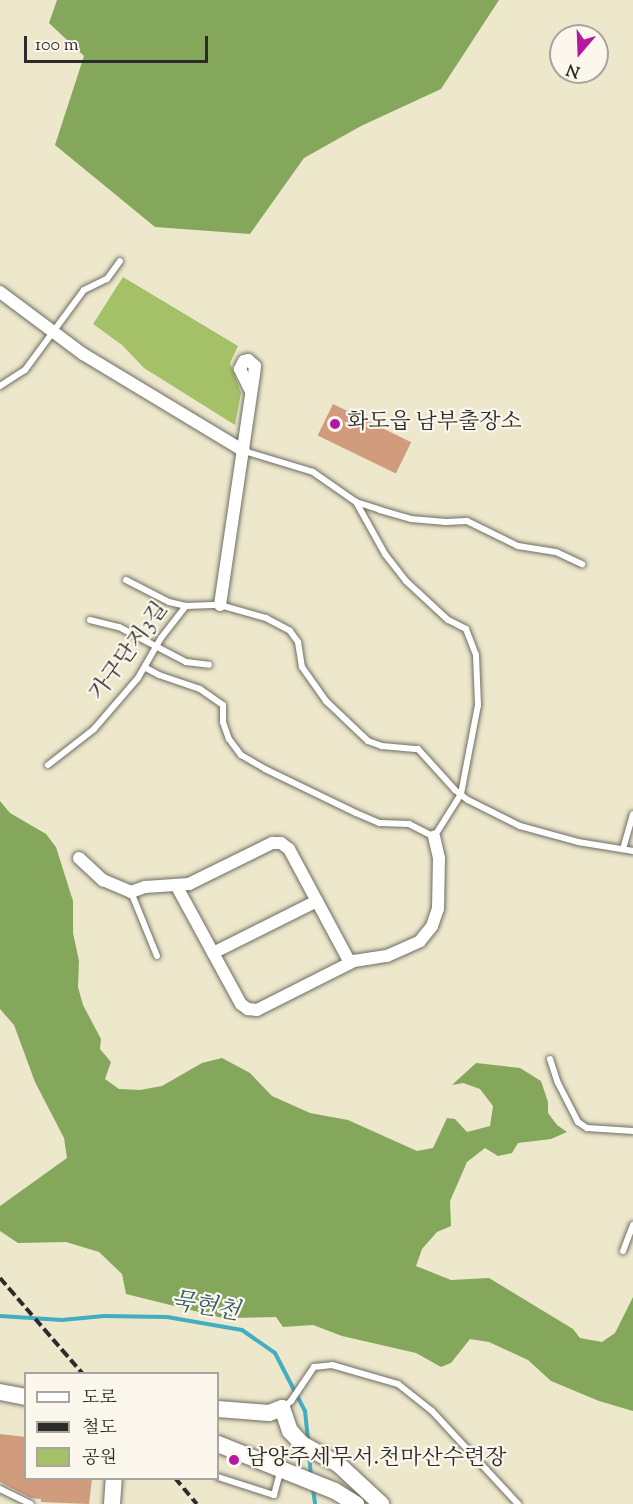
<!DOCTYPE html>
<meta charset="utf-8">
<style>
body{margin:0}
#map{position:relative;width:633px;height:1504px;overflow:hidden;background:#ede7cc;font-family:"Sorts Mill Goudy","Noto Serif KR",serif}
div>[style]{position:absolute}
.green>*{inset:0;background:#a5c168}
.forest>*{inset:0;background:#84a75c}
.stream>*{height:4px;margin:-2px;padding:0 2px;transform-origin:2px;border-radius:2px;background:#43adc2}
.building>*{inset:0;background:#d19c7e;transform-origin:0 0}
.roads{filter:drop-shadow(0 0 2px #6f6d63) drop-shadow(0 0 2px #6f6d63)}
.lane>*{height:6px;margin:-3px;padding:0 3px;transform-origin:3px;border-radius:3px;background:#fff}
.street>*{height:12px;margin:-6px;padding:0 6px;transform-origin:6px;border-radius:6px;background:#fff}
.secondary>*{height:16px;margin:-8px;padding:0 8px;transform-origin:8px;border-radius:8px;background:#fff}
.rail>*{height:4px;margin-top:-2px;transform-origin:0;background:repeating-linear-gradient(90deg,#2b2b2b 0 9px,transparent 0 13.5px)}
.dots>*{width:16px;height:16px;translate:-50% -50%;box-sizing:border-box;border:3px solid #fbf7ec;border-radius:50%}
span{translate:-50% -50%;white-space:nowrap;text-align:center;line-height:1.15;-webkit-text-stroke:4.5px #fbf7ec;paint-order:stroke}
.poi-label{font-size:22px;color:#2b2b2b}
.left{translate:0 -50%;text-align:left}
.street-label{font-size:22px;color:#2b2b2b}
.water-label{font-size:24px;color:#355f67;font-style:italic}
.legend{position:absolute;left:24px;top:1372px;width:195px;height:108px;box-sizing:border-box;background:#fbf7ec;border:2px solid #a8a59f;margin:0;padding:8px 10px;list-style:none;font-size:18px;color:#2b2b2b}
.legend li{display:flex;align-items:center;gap:12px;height:30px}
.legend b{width:30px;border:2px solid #a8a59f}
.north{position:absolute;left:549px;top:24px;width:60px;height:60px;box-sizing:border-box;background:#fbf7ec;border:2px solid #a8a59f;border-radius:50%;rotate:199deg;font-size:16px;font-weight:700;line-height:24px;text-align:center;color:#2b2b2b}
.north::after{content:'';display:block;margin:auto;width:21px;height:27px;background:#b5179e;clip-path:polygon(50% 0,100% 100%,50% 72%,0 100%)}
.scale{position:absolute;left:24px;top:36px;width:184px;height:27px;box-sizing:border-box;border:3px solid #2b2b2b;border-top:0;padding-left:8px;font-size:18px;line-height:21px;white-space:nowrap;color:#2b2b2b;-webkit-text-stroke:4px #fbf7ec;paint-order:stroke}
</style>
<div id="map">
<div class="green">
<i style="clip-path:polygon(123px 277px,238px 346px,230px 363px,241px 393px,235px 425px,144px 368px,122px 345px,93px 324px)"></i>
</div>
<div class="forest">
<i style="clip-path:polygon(57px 0,499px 0,441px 89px,361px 126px,304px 158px,250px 234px,155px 227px,55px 145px,84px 56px,49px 23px)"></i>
<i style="clip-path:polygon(0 801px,10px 813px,46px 834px,56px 847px,73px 901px,73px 933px,79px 961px,78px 987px,83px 1005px,101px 1039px,100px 1049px,111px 1062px,105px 1079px,119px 1089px,140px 1090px,162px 1086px,202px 1063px,222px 1058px,250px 1073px,272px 1096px,310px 1113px,348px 1120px,417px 1151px,433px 1148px,447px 1118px,455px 1119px,467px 1132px,490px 1126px,493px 1106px,480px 1089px,463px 1083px,452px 1085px,476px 1063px,520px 1068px,541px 1081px,548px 1102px,548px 1113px,557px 1125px,567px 1132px,551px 1139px,518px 1143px,512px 1153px,498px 1156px,485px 1148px,467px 1162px,450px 1201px,451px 1226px,437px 1232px,422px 1249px,416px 1266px,451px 1280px,489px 1278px,573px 1329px,580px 1338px,602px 1342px,615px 1333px,633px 1297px,633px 1411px,599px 1401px,551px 1381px,528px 1360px,489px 1342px,470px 1339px,451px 1363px,441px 1367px,416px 1353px,342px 1336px,313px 1325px,283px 1327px,276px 1317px,223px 1318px,126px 1294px,122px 1274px,99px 1252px,66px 1242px,18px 1243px,0 1231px,0 1206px,67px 1158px,64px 1138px,35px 1082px,14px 1025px,0 1009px)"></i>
</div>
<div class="stream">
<i style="left:0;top:1316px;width:62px;rotate:3.7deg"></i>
<i style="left:62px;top:1320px;width:42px;rotate:-5.4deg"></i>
<i style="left:104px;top:1316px;width:63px;rotate:0.9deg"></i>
<i style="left:167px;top:1317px;width:76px;rotate:9.8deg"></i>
<i style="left:242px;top:1330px;width:40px;rotate:34.9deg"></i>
<i style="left:275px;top:1353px;width:65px;rotate:62.7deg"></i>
<i style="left:305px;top:1411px;width:31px;rotate:84deg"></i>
<i style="left:309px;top:1453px;width:22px;rotate:85deg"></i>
<i style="left:313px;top:1489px;width:15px;rotate:82deg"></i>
</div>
<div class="building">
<i style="left:333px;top:404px;width:87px;height:35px;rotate:26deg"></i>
<i style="clip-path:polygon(0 1434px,26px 1437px,26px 1479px,92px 1479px,89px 1504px,41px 1502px,41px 1499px,31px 1498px,0 1482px)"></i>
</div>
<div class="roads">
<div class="lane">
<i style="left:0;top:386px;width:30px;rotate:-33deg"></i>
<i style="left:25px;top:370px;width:99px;rotate:-53.6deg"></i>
<i style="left:84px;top:290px;width:25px;rotate:-26deg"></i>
<i style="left:107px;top:279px;width:22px;rotate:-54deg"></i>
<i style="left:244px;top:451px;width:72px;rotate:16.9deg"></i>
<i style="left:313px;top:472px;width:52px;rotate:34.9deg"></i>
<i style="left:356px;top:502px;width:25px;rotate:18deg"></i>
<i style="left:380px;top:510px;width:32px;rotate:16deg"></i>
<i style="left:411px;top:519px;width:35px;rotate:5deg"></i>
<i style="left:446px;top:522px;width:21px;rotate:-3deg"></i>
<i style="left:467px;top:521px;width:57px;rotate:26.1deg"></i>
<i style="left:518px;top:546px;width:38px;rotate:9deg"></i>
<i style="left:556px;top:552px;width:29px;rotate:25deg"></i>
<i style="left:126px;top:580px;width:48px;rotate:27.1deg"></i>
<i style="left:169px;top:602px;width:17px;rotate:13deg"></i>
<i style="left:186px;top:606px;width:34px;rotate:-2deg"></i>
<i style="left:220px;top:605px;width:48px;rotate:15.8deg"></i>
<i style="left:266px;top:618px;width:27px;rotate:28deg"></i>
<i style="left:290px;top:631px;width:14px;rotate:54deg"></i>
<i style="left:298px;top:642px;width:25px;rotate:81deg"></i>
<i style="left:302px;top:667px;width:42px;rotate:54.8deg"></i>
<i style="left:326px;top:701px;width:58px;rotate:43.6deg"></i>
<i style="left:368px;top:741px;width:15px;rotate:20deg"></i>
<i style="left:382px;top:746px;width:36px;rotate:5deg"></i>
<i style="left:418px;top:749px;width:55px;rotate:47.9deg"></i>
<i style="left:455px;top:790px;width:16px;rotate:38deg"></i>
<i style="left:468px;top:800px;width:58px;rotate:26.6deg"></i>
<i style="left:520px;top:826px;width:60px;rotate:15.4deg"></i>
<i style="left:578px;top:842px;width:56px;rotate:9.3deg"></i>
<i style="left:90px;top:620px;width:30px;rotate:14deg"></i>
<i style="left:119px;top:627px;width:76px;rotate:27.6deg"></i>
<i style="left:186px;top:662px;width:23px;rotate:7deg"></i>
<i style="left:146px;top:668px;width:15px;rotate:28deg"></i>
<i style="left:159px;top:675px;width:43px;rotate:18.9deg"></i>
<i style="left:200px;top:689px;width:28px;rotate:35deg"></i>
<i style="left:223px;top:705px;width:17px;rotate:90deg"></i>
<i style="left:223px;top:722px;width:18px;rotate:71deg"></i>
<i style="left:229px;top:739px;width:20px;rotate:53deg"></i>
<i style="left:241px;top:755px;width:28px;rotate:30deg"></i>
<i style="left:265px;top:769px;width:101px;rotate:25.8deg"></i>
<i style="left:356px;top:813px;width:26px;rotate:23deg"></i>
<i style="left:380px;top:823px;width:29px;rotate:2deg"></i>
<i style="left:409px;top:824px;width:28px;rotate:27deg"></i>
<i style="left:434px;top:837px;width:51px;rotate:-57.9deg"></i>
<i style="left:461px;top:794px;width:91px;rotate:-79.2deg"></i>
<i style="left:478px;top:705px;width:50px;rotate:-92.3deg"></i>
<i style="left:476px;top:655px;width:28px;rotate:-111deg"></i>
<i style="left:466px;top:629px;width:20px;rotate:-153deg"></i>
<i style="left:448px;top:620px;width:57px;rotate:-137.1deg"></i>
<i style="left:406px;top:581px;width:34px;rotate:-128deg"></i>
<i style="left:385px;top:554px;width:60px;rotate:-119.1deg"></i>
<i style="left:48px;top:765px;width:58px;rotate:-38deg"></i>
<i style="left:94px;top:729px;width:67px;rotate:-49.2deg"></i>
<i style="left:138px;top:678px;width:46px;rotate:-60.1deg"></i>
<i style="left:161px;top:638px;width:41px;rotate:-52deg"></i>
<i style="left:623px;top:849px;width:36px;rotate:-74deg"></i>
<i style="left:131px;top:892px;width:69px;rotate:67.9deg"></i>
<i style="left:550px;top:1059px;width:25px;rotate:72deg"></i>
<i style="left:558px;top:1083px;width:44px;rotate:62.9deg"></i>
<i style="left:578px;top:1122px;width:11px;rotate:34deg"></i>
<i style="left:587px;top:1128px;width:46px;rotate:3.7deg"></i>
<i style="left:623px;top:1251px;width:28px;rotate:-69deg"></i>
<i style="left:283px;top:1408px;width:11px;rotate:-41deg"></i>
<i style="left:291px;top:1401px;width:41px;rotate:-55.9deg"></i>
<i style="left:314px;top:1367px;width:18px;rotate:-6deg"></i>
<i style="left:332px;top:1365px;width:69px;rotate:16.1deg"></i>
<i style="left:398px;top:1384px;width:43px;rotate:38.5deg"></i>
<i style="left:432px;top:1411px;width:127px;rotate:47.2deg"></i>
<i style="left:218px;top:1477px;width:59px;rotate:17.8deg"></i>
<i style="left:274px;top:1495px;width:24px;rotate:-75deg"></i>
<i style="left:0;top:1489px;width:34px;rotate:26deg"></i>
</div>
<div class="street">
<i style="left:0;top:292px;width:104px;rotate:36.8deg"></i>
<i style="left:83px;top:354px;width:188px;rotate:31.1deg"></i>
<i style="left:220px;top:605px;width:232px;rotate:-81.6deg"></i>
<i style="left:254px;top:375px;width:9px;rotate:-84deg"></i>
<i style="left:255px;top:366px;width:9px;rotate:-139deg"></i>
<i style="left:248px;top:360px;width:4px;rotate:166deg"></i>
<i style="left:244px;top:361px;width:9px;rotate:117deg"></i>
<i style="left:240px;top:369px;width:25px;rotate:64deg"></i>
<i style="left:79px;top:858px;width:33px;rotate:43deg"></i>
<i style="left:103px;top:880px;width:30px;rotate:23deg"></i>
<i style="left:131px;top:892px;width:15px;rotate:-20deg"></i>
<i style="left:145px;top:887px;width:44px;rotate:-3.9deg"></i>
<i style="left:189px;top:884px;width:93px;rotate:-26.3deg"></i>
<i style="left:272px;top:843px;width:9px"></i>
<i style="left:281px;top:843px;width:10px;rotate:37deg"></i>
<i style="left:289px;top:849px;width:129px;rotate:61.8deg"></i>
<i style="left:176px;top:885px;width:136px;rotate:61.4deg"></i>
<i style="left:241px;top:1004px;width:9px;rotate:36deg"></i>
<i style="left:248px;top:1009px;width:9px;rotate:6deg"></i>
<i style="left:257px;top:1010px;width:109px;rotate:-26.8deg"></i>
<i style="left:354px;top:961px;width:33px;rotate:-9deg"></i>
<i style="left:387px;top:956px;width:36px;rotate:-24deg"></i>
<i style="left:420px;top:941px;width:19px;rotate:-51deg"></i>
<i style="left:432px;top:926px;width:18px;rotate:-71deg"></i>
<i style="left:438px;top:909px;width:51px;rotate:-88.9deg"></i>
<i style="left:439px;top:858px;width:22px;rotate:-103deg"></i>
<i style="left:213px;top:953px;width:116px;rotate:-26.6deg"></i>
</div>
<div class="secondary">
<i style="left:0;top:1392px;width:26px;rotate:11deg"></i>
<i style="left:218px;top:1409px;width:51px;rotate:4.5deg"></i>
<i style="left:269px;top:1413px;width:14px;rotate:-21deg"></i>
<i style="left:282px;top:1408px;width:24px;rotate:71deg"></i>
<i style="left:290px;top:1431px;width:18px;rotate:47deg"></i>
<i style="left:302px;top:1444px;width:41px;rotate:29.1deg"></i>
<i style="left:338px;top:1464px;width:59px;rotate:42.9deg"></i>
<i style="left:218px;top:1444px;width:126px;rotate:21.9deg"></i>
<i style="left:335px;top:1491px;width:25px;rotate:32deg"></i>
<i style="left:112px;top:1504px;width:26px;rotate:-86deg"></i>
</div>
</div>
<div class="rail">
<i style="left:0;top:1278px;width:127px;rotate:49.2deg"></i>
<i style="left:175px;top:1478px;width:34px;rotate:50deg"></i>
</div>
<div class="dots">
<i style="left:335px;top:424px;background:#b5179e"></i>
<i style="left:234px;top:1460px;background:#b5179e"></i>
</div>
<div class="poi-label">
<span class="left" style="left:347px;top:424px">화도읍 남부출장소</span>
<span class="left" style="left:246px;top:1460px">남양주세무서.천마산수련장</span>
</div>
<div class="street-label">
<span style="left:130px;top:652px;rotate:-54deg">가구단지3길</span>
</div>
<div class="water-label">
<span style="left:205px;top:1308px;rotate:10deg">묵현천</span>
</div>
<ul class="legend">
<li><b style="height:8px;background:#fff"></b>도로</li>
<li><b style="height:8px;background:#2b2b2b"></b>철도</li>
<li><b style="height:16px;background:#a5c168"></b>공원</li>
</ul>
<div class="north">N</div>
<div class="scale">100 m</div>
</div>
